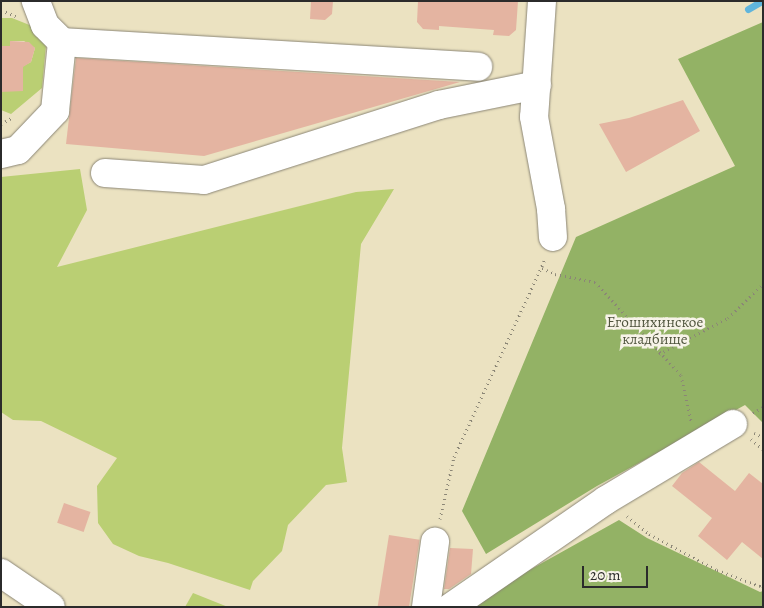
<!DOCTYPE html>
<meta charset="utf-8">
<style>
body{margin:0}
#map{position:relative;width:764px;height:608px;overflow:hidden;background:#ebe2c1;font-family:Alegreya,serif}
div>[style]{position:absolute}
.green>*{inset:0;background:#bacf73}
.forest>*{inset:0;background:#93b265}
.stream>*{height:7px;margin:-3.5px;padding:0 3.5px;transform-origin:3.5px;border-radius:3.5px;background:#60b5dc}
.building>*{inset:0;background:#e4b4a1;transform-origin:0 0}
.path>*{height:3px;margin-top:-1.5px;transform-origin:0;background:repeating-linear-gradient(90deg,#8b8676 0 1px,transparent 0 5px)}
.roads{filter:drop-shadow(0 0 1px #8b8676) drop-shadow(0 0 1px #8b8676)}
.minor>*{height:28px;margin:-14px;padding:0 14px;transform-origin:14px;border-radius:14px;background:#fff}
span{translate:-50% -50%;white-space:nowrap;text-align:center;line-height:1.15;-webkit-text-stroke:5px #f7f3e8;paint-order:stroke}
.park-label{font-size:15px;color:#4f543d}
.frame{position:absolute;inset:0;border:2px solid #2b2b2b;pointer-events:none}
.scale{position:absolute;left:582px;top:566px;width:66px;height:22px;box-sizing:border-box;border:2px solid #2b2b2b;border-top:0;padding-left:6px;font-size:15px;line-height:18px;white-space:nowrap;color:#2b2b2b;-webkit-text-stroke:4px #f7f3e8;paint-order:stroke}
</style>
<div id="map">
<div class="green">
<i style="clip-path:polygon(1px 18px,12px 18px,32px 26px,44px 37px,46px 45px,42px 88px,11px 114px,1px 110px,1px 92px,23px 66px,31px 62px,35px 48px,24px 41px,10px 41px,10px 46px,1px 46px)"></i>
<i style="clip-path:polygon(80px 169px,87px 210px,57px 267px,356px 192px,394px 189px,361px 244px,342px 448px,347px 482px,326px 485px,288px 525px,282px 551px,253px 581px,250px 590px,168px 563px,139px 556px,113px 544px,98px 523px,97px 486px,117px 458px,41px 421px,13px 420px,1px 412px,1px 177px)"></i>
<i style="clip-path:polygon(193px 593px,228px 607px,185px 607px)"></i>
</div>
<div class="forest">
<i style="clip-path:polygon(763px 22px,763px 423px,745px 405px,597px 486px,486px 554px,462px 511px,576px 237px,735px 166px,678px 59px)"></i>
<i style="clip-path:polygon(619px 520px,647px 538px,760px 592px,763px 591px,763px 607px,463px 607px)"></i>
</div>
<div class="stream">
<i style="left:748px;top:9px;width:16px;rotate:-30deg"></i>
</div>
<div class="building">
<i style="clip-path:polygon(311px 1px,333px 1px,332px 14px,325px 20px,310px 19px)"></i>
<i style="clip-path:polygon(418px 1px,518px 1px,516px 30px,509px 36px,493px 35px,494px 30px,439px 26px,439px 30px,423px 29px,417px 22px)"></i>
<i style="clip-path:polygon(10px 41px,29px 42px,35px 48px,31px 62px,23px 67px,23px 91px,1px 92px,1px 46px,10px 46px)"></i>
<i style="clip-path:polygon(76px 58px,460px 82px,204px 156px,66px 144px)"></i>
<i style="clip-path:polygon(683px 100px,700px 131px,626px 172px,599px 124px,629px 118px)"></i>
<i style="clip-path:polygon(699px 462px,735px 491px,749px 473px,763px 484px,763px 559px,742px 542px,727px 560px,698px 536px,712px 518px,672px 486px,682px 473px)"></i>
<i style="left:64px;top:503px;width:28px;height:21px;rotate:19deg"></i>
<i style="left:389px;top:535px;width:31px;height:73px;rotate:9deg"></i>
<i style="clip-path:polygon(450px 548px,473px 549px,471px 574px,449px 589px,444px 589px)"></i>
</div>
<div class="path">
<i style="left:1px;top:10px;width:16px;rotate:22deg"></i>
<i style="left:1px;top:124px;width:14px;rotate:-30deg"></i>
<i style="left:542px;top:268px;width:14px;rotate:25deg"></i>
<i style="left:555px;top:274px;width:41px;rotate:11.3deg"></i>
<i style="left:595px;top:282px;width:127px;rotate:47.2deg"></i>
<i style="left:681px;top:375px;width:47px;rotate:77.7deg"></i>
<i style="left:659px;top:354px;width:78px;rotate:-27.6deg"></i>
<i style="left:728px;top:318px;width:49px;rotate:-44.2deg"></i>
<i style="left:753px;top:413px;width:12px;rotate:-31deg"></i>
<i style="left:754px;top:433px;width:10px;rotate:24deg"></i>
<i style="left:751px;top:439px;width:16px;rotate:40deg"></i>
<i style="left:627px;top:516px;width:28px;rotate:39deg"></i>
<i style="left:649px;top:534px;width:77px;rotate:27.9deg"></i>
<i style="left:717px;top:570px;width:46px;rotate:20.4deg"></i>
<i style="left:760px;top:586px;width:4px;rotate:-34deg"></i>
<i style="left:440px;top:519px;width:64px;rotate:-77.3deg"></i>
<i style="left:454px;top:457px;width:218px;rotate:-65.3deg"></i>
</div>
<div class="roads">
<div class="minor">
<i style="left:542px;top:1px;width:116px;rotate:93.9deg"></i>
<i style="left:534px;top:117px;width:94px;rotate:79.5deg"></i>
<i style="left:551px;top:209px;width:28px;rotate:86deg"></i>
<i style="left:62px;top:42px;width:417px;rotate:3.4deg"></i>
<i style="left:1px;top:154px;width:17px;rotate:-13deg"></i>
<i style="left:18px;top:150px;width:54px;rotate:-46.5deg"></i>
<i style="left:55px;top:111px;width:69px;rotate:-84.2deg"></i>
<i style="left:62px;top:42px;width:24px;rotate:-135deg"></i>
<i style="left:45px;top:25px;width:26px;rotate:-111deg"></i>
<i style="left:105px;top:173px;width:99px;rotate:4deg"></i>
<i style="left:204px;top:180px;width:247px;rotate:-17.7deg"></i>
<i style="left:439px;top:105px;width:100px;rotate:-11.5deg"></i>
<i style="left:1px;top:573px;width:60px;rotate:34.2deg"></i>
<i style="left:426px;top:607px;width:66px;rotate:-82.1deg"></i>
<i style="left:451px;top:607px;width:188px;rotate:-34.6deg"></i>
<i style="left:606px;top:500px;width:148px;rotate:-30.9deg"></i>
</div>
</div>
<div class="park-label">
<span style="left:655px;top:331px">Егошихинское<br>кладбище</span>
</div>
<div class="frame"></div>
<div class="scale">20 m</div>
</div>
